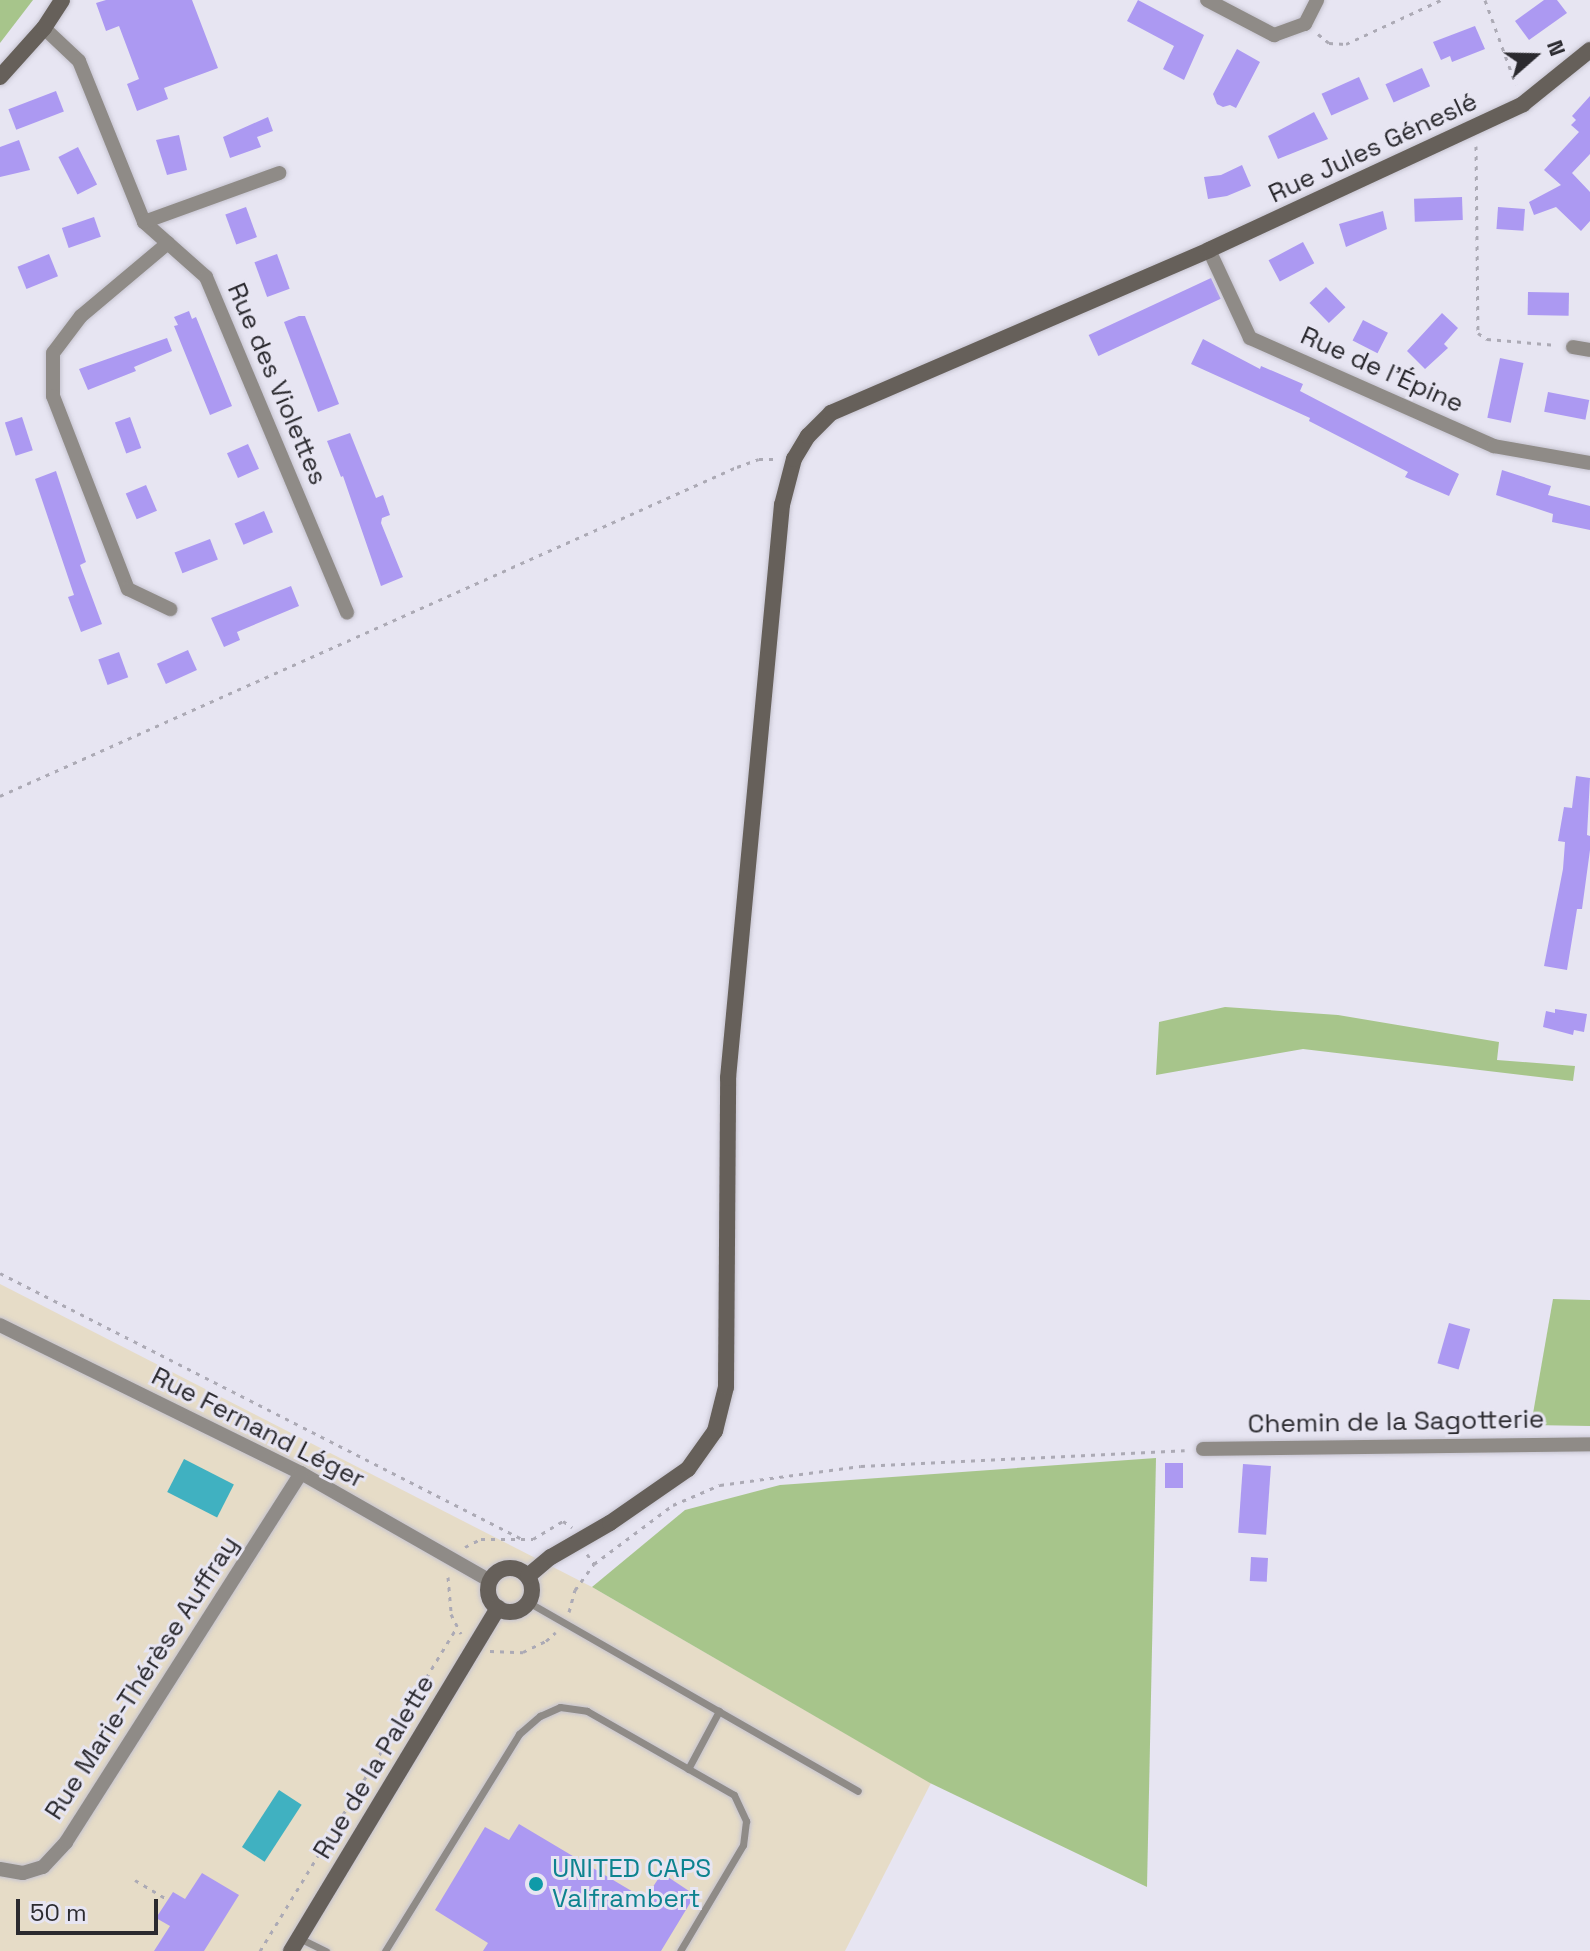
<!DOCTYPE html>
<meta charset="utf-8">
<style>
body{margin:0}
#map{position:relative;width:1590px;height:1951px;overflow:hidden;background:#e7e5f2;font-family:"Space Grotesk",sans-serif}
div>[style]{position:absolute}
.industrial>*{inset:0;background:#e6dcc7}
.green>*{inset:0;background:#a7c58b}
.water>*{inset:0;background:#40b1c1;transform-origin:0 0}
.building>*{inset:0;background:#ac99f2;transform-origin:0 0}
.path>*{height:3px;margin-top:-1.5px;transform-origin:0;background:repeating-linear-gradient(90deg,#acaab5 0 4px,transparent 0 10px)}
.roads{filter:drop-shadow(0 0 2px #c5c3cf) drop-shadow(0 0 2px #c5c3cf)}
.lane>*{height:7px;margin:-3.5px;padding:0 3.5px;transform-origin:3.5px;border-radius:3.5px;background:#8f8b87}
.street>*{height:14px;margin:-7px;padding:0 7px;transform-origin:7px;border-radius:7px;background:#8f8b87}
.secondary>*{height:16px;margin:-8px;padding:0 8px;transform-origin:8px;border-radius:8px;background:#66605a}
.secondary>.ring{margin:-8px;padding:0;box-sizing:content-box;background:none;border:16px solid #66605a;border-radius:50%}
.dots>*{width:22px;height:22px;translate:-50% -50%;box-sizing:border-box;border:4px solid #e7e5f2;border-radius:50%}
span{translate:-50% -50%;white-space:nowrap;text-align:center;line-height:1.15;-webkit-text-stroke:6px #e7e5f2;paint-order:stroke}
.street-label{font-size:26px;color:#2b2a2f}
.culture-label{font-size:26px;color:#0d838f}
.left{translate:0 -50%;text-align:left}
.north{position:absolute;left:1494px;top:16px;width:80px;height:80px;-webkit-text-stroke:6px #e7e5f2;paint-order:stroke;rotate:70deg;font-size:22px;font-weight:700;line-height:32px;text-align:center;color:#2b2a2f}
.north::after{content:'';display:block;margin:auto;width:28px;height:36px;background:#2b2a2f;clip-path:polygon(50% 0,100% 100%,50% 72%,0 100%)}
.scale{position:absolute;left:16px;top:1899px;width:142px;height:36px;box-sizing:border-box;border:4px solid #2b2a2f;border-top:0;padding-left:10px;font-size:24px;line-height:28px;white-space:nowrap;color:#2b2a2f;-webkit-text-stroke:6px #e7e5f2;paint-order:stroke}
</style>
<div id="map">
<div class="industrial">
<i style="clip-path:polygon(0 1284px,592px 1587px,931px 1783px,845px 1951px,0 1951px)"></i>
</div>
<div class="green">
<i style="clip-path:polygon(0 0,33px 0,0 43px)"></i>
<i style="clip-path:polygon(1225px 1007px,1338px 1015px,1499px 1042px,1497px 1060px,1575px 1066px,1573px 1081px,1303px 1049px,1156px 1075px,1159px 1022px)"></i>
<i style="clip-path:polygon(1553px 1299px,1590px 1300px,1590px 1426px,1531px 1425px)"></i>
<i style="clip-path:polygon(1156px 1458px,1147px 1887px,930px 1783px,592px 1587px,685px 1510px,780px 1485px)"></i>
</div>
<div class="water">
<i style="left:184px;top:1459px;width:56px;height:37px;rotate:27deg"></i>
<i style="left:279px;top:1790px;width:27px;height:68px;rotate:33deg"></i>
</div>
<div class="building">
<i style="clip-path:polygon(106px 0,192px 0,218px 68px,164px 88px,168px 99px,137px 111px,127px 84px,139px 79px,119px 26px,106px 31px,96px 3px)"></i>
<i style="clip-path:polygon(1138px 0,1204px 35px,1184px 80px,1163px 69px,1174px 46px,1127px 21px)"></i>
<i style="clip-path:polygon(1544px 0,1557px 0,1567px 13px,1529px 40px,1515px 21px)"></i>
<i style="clip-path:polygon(1475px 26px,1485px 49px,1452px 62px,1450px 56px,1441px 60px,1433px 42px)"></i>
<i style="clip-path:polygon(1237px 49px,1260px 62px,1236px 108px,1230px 105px,1223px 107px,1217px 104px,1213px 94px)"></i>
<i style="left:1422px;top:68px;width:20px;height:40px;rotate:66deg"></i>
<i style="left:1359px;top:77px;width:24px;height:41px;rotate:66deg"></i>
<i style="left:56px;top:91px;width:22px;height:51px;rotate:69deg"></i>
<i style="clip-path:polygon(1590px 96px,1590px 154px,1572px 173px,1590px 192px,1590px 221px,1581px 231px,1556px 207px,1534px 215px,1529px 202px,1561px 185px,1544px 170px,1579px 132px,1571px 125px,1576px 120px,1572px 116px)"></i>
<i style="clip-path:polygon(1314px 112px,1328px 139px,1278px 159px,1268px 136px)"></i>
<i style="clip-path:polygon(268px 117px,273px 131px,257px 137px,261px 147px,230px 158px,223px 137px)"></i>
<i style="clip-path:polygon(179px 135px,187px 170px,167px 175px,156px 140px)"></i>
<i style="clip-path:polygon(19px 140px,30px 170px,0 177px,0 147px)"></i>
<i style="left:78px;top:147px;width:42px;height:22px;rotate:63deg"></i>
<i style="clip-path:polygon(1242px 165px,1251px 186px,1227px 196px,1208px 199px,1204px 177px,1221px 175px)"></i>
<i style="left:1462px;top:197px;width:23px;height:48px;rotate:88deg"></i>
<i style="left:246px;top:207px;width:32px;height:22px;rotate:70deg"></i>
<i style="left:1498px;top:207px;width:27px;height:22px;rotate:4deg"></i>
<i style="clip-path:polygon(1383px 211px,1387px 229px,1346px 247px,1339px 224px)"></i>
<i style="left:94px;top:217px;width:21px;height:34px;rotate:71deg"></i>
<i style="left:1303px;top:242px;width:24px;height:39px;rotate:62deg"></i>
<i style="left:49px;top:254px;width:24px;height:34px;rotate:68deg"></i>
<i style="left:277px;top:254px;width:37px;height:24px;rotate:70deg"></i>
<i style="left:1211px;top:278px;width:23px;height:135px;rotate:65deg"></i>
<i style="left:1326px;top:287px;width:28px;height:23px;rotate:46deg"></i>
<i style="left:1528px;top:292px;width:41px;height:23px;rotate:1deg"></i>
<i style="clip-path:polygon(189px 311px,192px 319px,196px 317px,232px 406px,210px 415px,174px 326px,178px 325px,174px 317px)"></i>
<i style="clip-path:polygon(1442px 313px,1458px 328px,1444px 344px,1448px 348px,1425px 369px,1407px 351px)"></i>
<i style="clip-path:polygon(299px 316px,305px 316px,339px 404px,318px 412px,284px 322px)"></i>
<i style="left:1363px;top:320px;width:28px;height:23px;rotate:27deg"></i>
<i style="clip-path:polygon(167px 338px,172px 351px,134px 367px,136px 371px,88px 390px,79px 369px)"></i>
<i style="clip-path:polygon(1203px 339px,1260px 369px,1261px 366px,1303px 384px,1300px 391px,1459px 474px,1449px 496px,1405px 477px,1408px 472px,1309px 421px,1310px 418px,1191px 364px)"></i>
<i style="left:1500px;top:358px;width:24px;height:61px;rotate:12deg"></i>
<i style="left:1548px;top:392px;width:42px;height:20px;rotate:11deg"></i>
<i style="left:22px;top:417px;width:35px;height:18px;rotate:72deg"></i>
<i style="left:130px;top:417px;width:33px;height:16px;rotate:70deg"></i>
<i style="clip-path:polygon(350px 433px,376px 498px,383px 495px,390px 515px,382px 518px,381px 523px,403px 577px,381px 586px,343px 476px,341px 477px,327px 441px)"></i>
<i style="left:248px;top:444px;width:27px;height:23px;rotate:66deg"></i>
<i style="clip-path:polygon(1502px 470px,1551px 486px,1548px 495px,1590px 506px,1590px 530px,1552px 522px,1553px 514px,1496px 495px)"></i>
<i style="clip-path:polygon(56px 471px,86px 562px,80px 565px,102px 624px,81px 632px,68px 597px,74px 595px,35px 479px)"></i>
<i style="left:146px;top:485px;width:28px;height:22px;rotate:67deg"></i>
<i style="left:264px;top:511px;width:23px;height:32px;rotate:67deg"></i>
<i style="left:210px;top:539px;width:22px;height:38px;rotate:69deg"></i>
<i style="clip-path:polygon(291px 586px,299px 606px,237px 632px,240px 640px,224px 647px,211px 618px)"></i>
<i style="left:188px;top:650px;width:22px;height:34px;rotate:66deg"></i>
<i style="left:119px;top:652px;width:27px;height:22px;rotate:70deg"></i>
<i style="clip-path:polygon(1576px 776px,1590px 778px,1587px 835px,1590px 836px,1590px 850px,1582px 909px,1577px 909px,1567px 970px,1544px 966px,1563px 869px,1565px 842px,1558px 841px,1564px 807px,1572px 808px)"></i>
<i style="clip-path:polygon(1555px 1009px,1587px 1014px,1584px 1032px,1574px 1030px,1573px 1035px,1543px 1027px,1546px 1011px,1555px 1013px)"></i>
<i style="left:1449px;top:1323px;width:22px;height:42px;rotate:16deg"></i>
<i style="left:1165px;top:1463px;width:18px;height:25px"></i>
<i style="left:1243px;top:1464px;width:28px;height:69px;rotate:4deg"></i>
<i style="left:1251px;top:1557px;width:17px;height:24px;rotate:3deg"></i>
<i style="clip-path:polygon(519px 1824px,645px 1899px,662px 1873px,695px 1895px,661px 1951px,483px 1951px,488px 1943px,435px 1910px,485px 1827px,509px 1840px)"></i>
<i style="clip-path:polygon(202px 1873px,239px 1895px,204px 1951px,154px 1951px,170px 1926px,156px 1918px,173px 1892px,185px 1899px)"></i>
</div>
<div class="path">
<i style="left:1485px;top:0;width:90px;rotate:70deg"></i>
<i style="left:1318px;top:34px;width:14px;rotate:39deg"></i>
<i style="left:1329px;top:43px;width:17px;rotate:3deg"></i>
<i style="left:1346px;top:44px;width:105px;rotate:-24.9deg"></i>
<i style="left:1476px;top:146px;width:187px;rotate:89.4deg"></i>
<i style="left:1478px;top:333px;width:11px;rotate:34deg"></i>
<i style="left:1487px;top:339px;width:70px;rotate:4.9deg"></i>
<i style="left:0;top:796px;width:807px;rotate:-24.06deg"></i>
<i style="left:737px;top:467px;width:23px;rotate:-20deg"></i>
<i style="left:759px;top:459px;width:16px"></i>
<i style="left:0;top:1273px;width:584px;rotate:27deg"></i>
<i style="left:465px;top:1547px;width:18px;rotate:-27deg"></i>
<i style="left:481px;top:1539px;width:52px"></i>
<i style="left:533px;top:1539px;width:35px;rotate:-31deg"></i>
<i style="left:563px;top:1521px;width:11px;rotate:34deg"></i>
<i style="left:587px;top:1554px;width:12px;rotate:55deg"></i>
<i style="left:448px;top:1577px;width:37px;rotate:85deg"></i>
<i style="left:451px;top:1614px;width:22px;rotate:63deg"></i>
<i style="left:569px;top:1612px;width:23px;rotate:-75deg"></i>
<i style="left:575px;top:1590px;width:32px;rotate:-54deg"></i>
<i style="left:594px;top:1564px;width:99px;rotate:-36.8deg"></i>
<i style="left:673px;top:1505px;width:51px;rotate:-23.1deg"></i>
<i style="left:720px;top:1485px;width:142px;rotate:-7.7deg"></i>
<i style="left:861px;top:1466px;width:324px;rotate:-2.8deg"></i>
<i style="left:490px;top:1651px;width:33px;rotate:2deg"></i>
<i style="left:523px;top:1652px;width:25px;rotate:-26deg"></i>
<i style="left:546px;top:1641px;width:13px;rotate:-42deg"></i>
<i style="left:135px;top:1880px;width:39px;rotate:31deg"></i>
<i style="left:260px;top:1951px;width:379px;rotate:-58.7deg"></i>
</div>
<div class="roads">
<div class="lane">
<i style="left:528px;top:1602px;width:380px;rotate:29.8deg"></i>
<i style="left:688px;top:1769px;width:66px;rotate:-61.9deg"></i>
<i style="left:301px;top:1939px;width:28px;rotate:26deg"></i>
<i style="left:385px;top:1951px;width:255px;rotate:-58.3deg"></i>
<i style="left:519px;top:1734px;width:28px;rotate:-41deg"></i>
<i style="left:540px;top:1716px;width:22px;rotate:-24deg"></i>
<i style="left:560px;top:1707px;width:27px;rotate:8deg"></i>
<i style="left:587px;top:1711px;width:169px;rotate:29.7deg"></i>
<i style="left:734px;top:1795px;width:29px;rotate:65deg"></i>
<i style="left:746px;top:1821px;width:24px;rotate:97deg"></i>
<i style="left:743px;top:1845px;width:123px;rotate:120.7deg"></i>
</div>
<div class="street">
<i style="left:1207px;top:0;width:76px;rotate:27.6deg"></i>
<i style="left:1274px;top:35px;width:33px;rotate:-20deg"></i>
<i style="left:1305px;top:24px;width:27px;rotate:-63deg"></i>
<i style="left:44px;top:28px;width:48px;rotate:43.3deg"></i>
<i style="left:79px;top:61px;width:174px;rotate:68deg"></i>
<i style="left:144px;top:222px;width:83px;rotate:41.6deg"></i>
<i style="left:206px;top:277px;width:364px;rotate:67.2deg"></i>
<i style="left:144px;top:222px;width:144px;rotate:-19.9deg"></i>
<i style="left:168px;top:243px;width:114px;rotate:140deg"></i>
<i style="left:81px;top:316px;width:46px;rotate:127.1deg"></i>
<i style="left:53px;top:353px;width:43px;rotate:90deg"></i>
<i style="left:53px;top:396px;width:207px;rotate:68.8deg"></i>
<i style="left:128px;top:589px;width:47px;rotate:25.5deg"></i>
<i style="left:1209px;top:250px;width:97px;rotate:65deg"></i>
<i style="left:1250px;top:338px;width:267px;rotate:23.9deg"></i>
<i style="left:1494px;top:446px;width:97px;rotate:10deg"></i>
<i style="left:1573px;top:347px;width:17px;rotate:10deg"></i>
<i style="left:0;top:1325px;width:335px;rotate:26.2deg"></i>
<i style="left:301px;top:1473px;width:218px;rotate:29.7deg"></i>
<i style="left:1203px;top:1449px;width:387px;rotate:-0.7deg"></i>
<i style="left:0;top:1869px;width:23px;rotate:10deg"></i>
<i style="left:23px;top:1873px;width:21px;rotate:-17deg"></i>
<i style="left:43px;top:1867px;width:34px;rotate:-47deg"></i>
<i style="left:66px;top:1842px;width:437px;rotate:-57.5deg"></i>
</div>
<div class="secondary">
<i style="left:0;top:77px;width:66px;rotate:-48.1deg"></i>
<i style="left:44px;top:28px;width:33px;rotate:-57deg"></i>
<i class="ring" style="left:488px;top:1568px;width:28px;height:28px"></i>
<i style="left:528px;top:1576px;width:30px;rotate:-40deg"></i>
<i style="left:551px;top:1557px;width:68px;rotate:-30deg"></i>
<i style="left:610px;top:1523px;width:95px;rotate:-34.7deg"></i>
<i style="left:688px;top:1469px;width:47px;rotate:-54.6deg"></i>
<i style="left:715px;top:1431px;width:45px;rotate:-76deg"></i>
<i style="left:726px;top:1387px;width:309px;rotate:-89.6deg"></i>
<i style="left:728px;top:1078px;width:576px;rotate:-84.62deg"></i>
<i style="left:782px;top:505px;width:48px;rotate:-75.4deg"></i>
<i style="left:794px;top:459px;width:27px;rotate:-59deg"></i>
<i style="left:808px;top:436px;width:33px;rotate:-45deg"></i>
<i style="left:831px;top:413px;width:412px;rotate:-23.3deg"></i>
<i style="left:1209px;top:250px;width:346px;rotate:-24.9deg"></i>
<i style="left:1523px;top:104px;width:86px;rotate:-38.9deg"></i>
<i style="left:291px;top:1951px;width:401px;rotate:-58.9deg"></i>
</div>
</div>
<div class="dots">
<i style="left:536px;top:1884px;background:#0f9aa8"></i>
</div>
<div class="street-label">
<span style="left:1373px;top:148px;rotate:-25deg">Rue Jules Géneslé</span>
<span style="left:1382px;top:370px;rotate:24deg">Rue de l'Épine</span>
<span style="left:277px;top:384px;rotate:67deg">Rue des Violettes</span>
<span style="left:1396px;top:1422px;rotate:-1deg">Chemin de la Sagotterie</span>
<span style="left:258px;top:1428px;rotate:27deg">Rue Fernand Léger</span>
<span style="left:142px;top:1678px;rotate:-57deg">Rue Marie-Thérèse Auffray</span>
<span style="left:374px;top:1767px;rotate:-59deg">Rue de la Palette</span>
</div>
<div class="culture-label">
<span class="left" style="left:552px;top:1884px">UNITED CAPS<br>Valframbert</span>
</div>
<div class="north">N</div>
<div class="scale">50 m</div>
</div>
